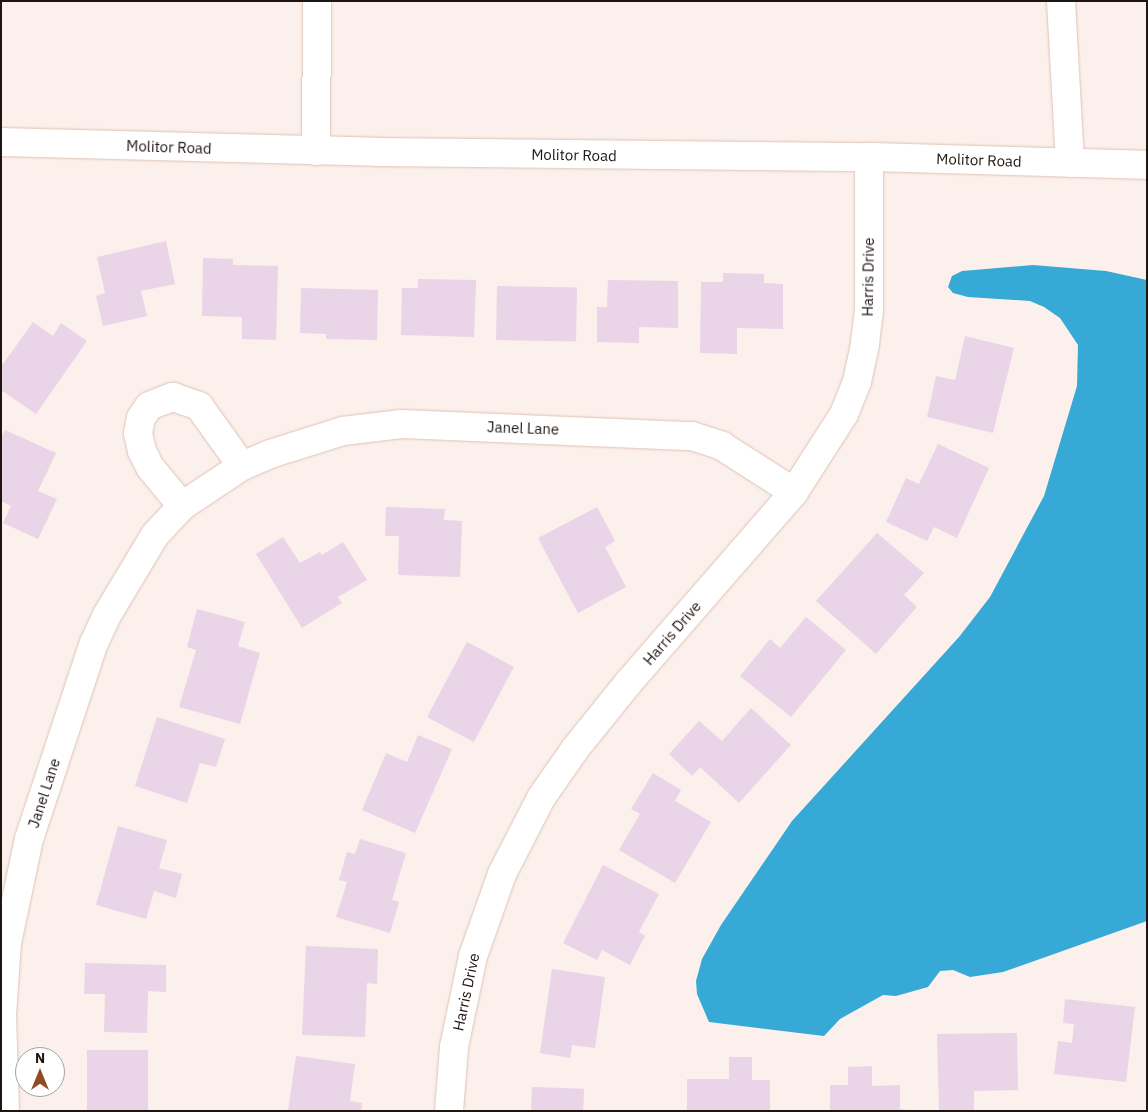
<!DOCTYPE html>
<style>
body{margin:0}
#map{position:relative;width:1148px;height:1112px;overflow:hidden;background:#fbf0eb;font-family:"IBM Plex Sans",sans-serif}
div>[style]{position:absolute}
.water>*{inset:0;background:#36a9d7}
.building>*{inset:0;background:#e9d4e8;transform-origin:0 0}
.roads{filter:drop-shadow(0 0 1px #dec2b6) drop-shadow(0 0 1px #dec2b6)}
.minor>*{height:28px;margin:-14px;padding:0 14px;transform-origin:14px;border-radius:14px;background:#fff}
span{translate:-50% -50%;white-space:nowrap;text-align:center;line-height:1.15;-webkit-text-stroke:5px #fff;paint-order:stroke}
.street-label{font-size:15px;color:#1e1410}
.frame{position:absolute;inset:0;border:2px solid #1e1410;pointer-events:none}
.north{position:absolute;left:15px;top:1047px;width:50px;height:50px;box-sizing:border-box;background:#fff;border:1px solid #a5a19f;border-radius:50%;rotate:0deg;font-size:14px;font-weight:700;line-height:20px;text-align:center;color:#1e1410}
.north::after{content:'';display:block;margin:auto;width:18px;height:22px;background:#914b24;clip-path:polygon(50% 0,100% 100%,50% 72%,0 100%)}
</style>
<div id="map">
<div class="water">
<i style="clip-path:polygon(1033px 265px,1106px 271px,1147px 280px,1147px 921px,1003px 972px,970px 977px,953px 970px,940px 971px,928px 987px,896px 996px,883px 995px,840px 1019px,824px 1036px,709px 1022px,697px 994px,696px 981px,702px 959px,721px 925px,792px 821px,959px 637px,990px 597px,1044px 496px,1077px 386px,1078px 345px,1060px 318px,1044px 307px,1030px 301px,968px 297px,953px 293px,948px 287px,952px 276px,962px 271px)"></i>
</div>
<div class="building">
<i style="clip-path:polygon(166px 241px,175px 284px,141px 291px,147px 316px,103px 326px,96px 296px,105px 293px,97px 257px)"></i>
<i style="clip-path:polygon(203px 258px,233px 259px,233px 265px,278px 266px,276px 340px,242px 339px,242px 317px,202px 316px)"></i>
<i style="clip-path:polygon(723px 273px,764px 274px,764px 283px,783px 284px,783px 329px,737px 328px,737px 354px,700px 353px,701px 282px,723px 282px)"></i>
<i style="clip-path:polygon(418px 279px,476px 280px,474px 337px,401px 335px,402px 288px,418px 288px)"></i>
<i style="clip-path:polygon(608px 280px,678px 281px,678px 328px,639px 327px,639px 343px,597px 342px,597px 307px,607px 307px)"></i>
<i style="left:497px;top:286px;width:80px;height:54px;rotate:1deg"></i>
<i style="clip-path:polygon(301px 288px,378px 290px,377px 340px,326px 339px,326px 334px,300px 333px)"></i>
<i style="clip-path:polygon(33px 322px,53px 336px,61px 323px,87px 341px,36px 414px,1px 390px,1px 367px)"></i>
<i style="clip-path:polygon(965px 336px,1014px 348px,993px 433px,927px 417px,936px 376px,955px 380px)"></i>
<i style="clip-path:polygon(5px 430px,56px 453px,38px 491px,57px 499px,38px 539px,3px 523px,11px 506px,1px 501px,1px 438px)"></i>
<i style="clip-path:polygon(938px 444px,989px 468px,957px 538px,934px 527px,927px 541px,886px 522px,906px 478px,919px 484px)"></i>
<i style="clip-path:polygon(386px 507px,445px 509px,444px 520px,462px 521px,460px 577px,398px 575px,399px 536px,385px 536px)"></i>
<i style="clip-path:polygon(597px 507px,615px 541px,605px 547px,626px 587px,578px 613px,538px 538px)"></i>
<i style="clip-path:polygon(877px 533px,924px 573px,904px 595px,917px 607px,876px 654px,816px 601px)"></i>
<i style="clip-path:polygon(283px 537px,300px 563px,320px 552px,322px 555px,343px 542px,367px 580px,338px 597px,342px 603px,302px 628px,256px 554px)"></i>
<i style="clip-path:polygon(197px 609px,245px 622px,238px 646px,260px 653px,240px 724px,179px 707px,196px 650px,187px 647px)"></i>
<i style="clip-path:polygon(806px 617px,846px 650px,791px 717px,740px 676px,770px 639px,780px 648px)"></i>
<i style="left:467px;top:642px;width:53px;height:85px;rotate:28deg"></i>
<i style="clip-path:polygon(751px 708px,791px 745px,739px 803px,700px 767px,692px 776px,669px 754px,699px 721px,722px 741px)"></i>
<i style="clip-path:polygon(157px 717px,225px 739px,216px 767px,200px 763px,187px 803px,135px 786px)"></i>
<i style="clip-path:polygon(418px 735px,452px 749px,415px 833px,362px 810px,386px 753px,407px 762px)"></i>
<i style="clip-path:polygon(653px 773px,681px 790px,675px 801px,711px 822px,675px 883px,619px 850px,640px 814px,631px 809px)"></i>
<i style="clip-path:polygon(118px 826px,167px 840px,159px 868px,182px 874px,176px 898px,154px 891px,146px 919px,96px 905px)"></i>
<i style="clip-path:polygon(360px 839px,406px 853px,392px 900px,399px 902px,390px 933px,336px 917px,347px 882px,339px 880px,347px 852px,355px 854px)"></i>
<i style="clip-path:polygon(603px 865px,659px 894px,639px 932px,645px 936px,630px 965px,602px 950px,597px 960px,563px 943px)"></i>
<i style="clip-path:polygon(306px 946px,378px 949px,377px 984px,367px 983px,365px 1037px,302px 1035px)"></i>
<i style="clip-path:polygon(85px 963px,166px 965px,166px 992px,148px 991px,147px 1033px,104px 1032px,105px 994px,84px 994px)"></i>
<i style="clip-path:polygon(552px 969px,605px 977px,595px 1048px,572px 1045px,570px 1058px,540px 1053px)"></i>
<i style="clip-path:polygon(1065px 999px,1135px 1007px,1126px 1082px,1054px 1074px,1058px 1041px,1072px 1043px,1074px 1024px,1063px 1023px)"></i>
<i style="clip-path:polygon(1017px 1033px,1018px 1090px,974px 1091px,974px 1111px,939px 1111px,937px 1034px)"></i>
<i style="left:87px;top:1050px;width:61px;height:61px"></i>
<i style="clip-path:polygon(296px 1056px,355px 1064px,350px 1101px,362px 1103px,361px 1111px,288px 1111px)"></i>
<i style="clip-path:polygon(729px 1057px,752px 1057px,752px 1080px,770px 1080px,770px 1111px,687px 1111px,687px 1079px,729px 1079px)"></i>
<i style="clip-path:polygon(872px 1066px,872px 1086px,900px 1085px,900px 1109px,920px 1111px,830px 1111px,830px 1085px,848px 1085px,848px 1067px)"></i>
<i style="left:532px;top:1087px;width:52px;height:24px;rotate:2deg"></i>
</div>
<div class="roads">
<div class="minor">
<i style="left:1061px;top:1px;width:162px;rotate:86.8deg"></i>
<i style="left:1px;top:142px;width:376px;rotate:1.5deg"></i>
<i style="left:377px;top:152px;width:492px;rotate:0.6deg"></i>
<i style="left:869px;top:157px;width:278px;rotate:1.6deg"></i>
<i style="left:316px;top:151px;width:150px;rotate:-89.6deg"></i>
<i style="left:182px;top:506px;width:50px;rotate:-129.4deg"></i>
<i style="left:150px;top:467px;width:18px;rotate:-117deg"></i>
<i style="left:142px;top:451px;width:18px;rotate:-103deg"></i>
<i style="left:138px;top:433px;width:15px;rotate:-79deg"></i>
<i style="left:141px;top:418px;width:14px;rotate:-56deg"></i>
<i style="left:149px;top:406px;width:26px;rotate:-21deg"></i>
<i style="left:173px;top:397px;width:28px;rotate:19deg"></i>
<i style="left:199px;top:406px;width:74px;rotate:54.4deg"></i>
<i style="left:5px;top:1111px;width:95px;rotate:-91.8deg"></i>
<i style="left:2px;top:1016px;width:73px;rotate:-86.1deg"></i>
<i style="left:7px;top:943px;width:106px;rotate:-78.1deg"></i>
<i style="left:29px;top:839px;width:206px;rotate:-71.7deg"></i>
<i style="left:94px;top:643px;width:31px;rotate:-65deg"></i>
<i style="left:107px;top:615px;width:93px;rotate:-59deg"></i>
<i style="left:155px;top:535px;width:40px;rotate:-47deg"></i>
<i style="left:182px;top:506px;width:72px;rotate:-33.7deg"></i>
<i style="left:242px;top:466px;width:30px;rotate:-23deg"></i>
<i style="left:270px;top:454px;width:77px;rotate:-17.5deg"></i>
<i style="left:343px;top:431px;width:59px;rotate:-6.8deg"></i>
<i style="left:402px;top:424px;width:290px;rotate:2.4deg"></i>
<i style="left:692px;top:436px;width:32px;rotate:18deg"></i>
<i style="left:722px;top:446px;width:85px;rotate:32.6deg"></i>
<i style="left:449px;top:1111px;width:64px;rotate:-85.5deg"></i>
<i style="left:454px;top:1047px;width:93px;rotate:-78.2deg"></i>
<i style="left:473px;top:956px;width:87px;rotate:-70.5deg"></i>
<i style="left:502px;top:874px;width:85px;rotate:-62.8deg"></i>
<i style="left:541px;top:798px;width:60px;rotate:-55.2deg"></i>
<i style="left:575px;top:749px;width:86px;rotate:-51.1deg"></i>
<i style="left:629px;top:682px;width:252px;rotate:-49deg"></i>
<i style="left:794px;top:492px;width:93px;rotate:-57.3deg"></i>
<i style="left:844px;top:414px;width:35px;rotate:-68deg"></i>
<i style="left:857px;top:382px;width:40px;rotate:-78deg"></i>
<i style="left:865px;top:343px;width:34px;rotate:-83deg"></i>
<i style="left:869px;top:309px;width:152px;rotate:-90deg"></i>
</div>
</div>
<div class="street-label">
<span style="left:169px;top:147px;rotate:2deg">Molitor Road</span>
<span style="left:574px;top:155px;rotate:1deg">Molitor Road</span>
<span style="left:979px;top:160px;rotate:2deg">Molitor Road</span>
<span style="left:868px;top:277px;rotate:-89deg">Harris Drive</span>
<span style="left:523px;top:428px;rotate:2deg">Janel Lane</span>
<span style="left:672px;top:633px;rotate:-49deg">Harris Drive</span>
<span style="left:44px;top:793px;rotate:-72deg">Janel Lane</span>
<span style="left:466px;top:992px;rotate:-78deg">Harris Drive</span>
</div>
<div class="frame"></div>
<div class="north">N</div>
</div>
